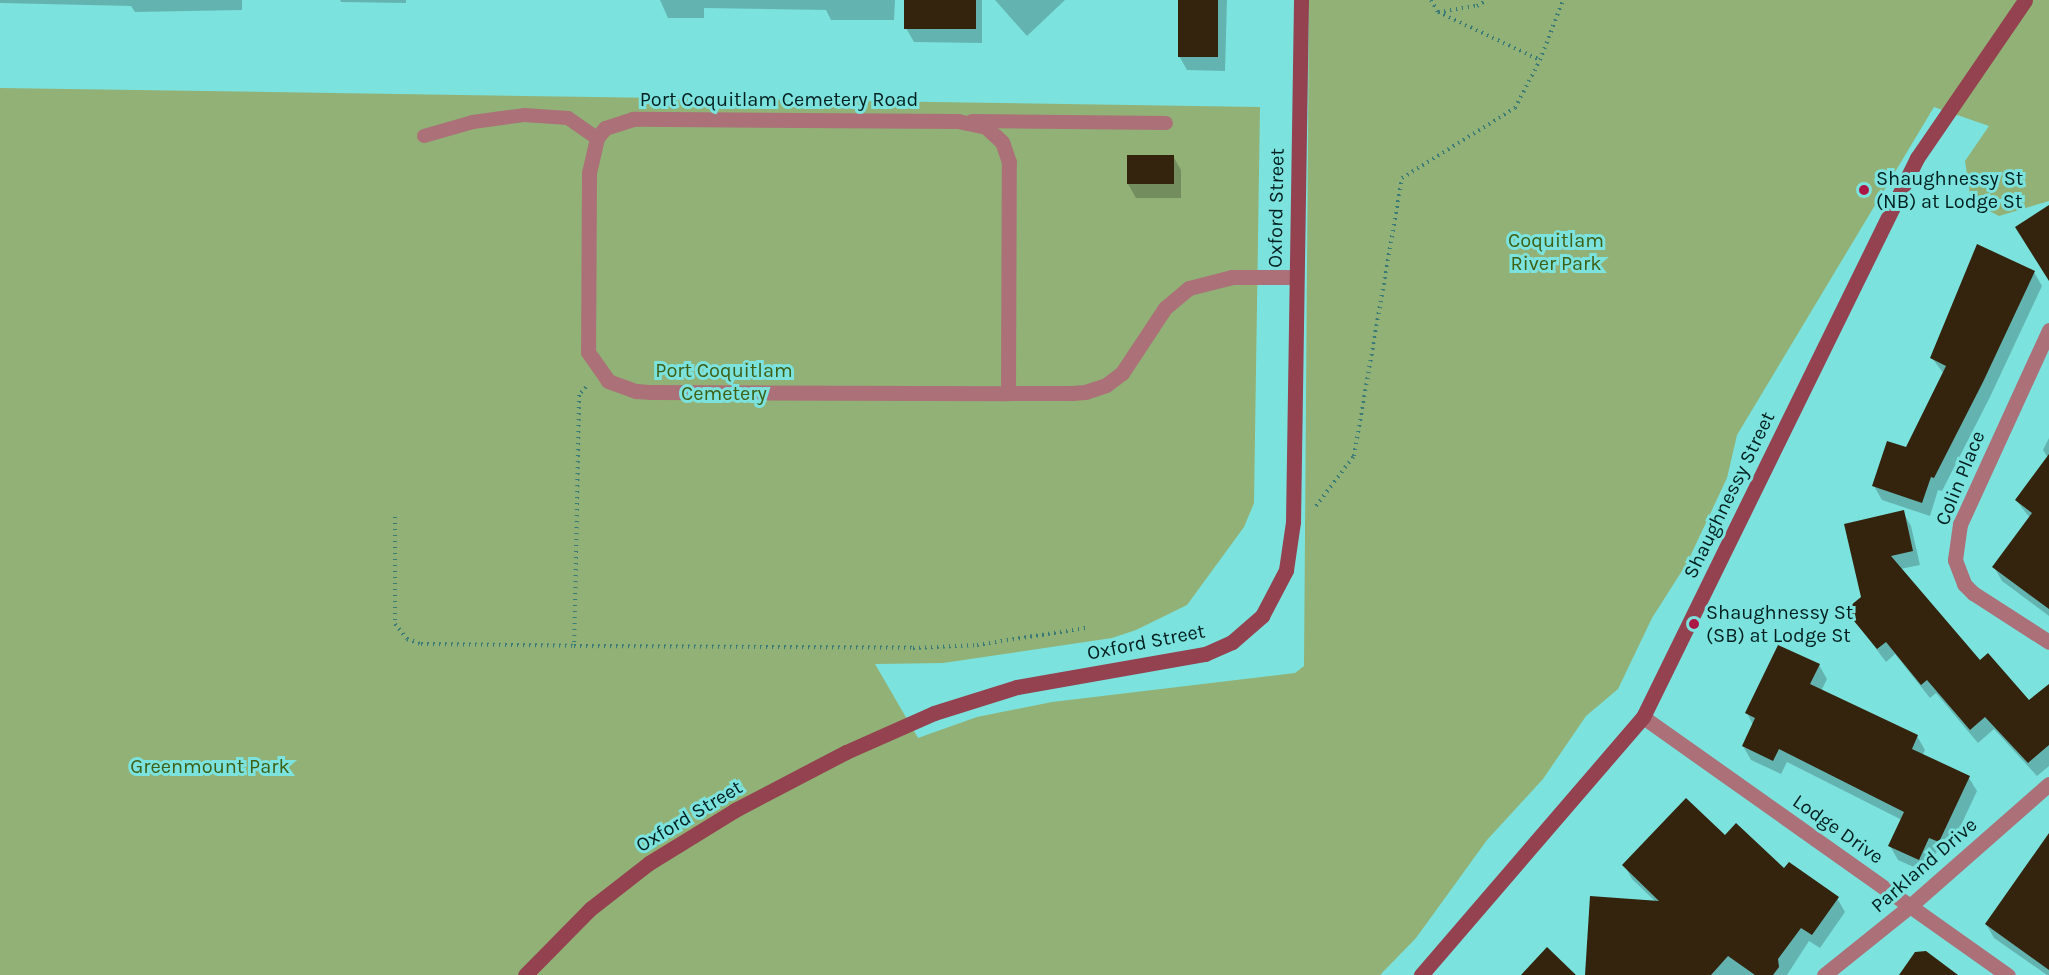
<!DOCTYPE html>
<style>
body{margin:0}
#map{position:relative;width:2049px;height:975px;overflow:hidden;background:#7ce2dd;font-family:Karla,sans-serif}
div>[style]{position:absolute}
.green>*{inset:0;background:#92b176}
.shadow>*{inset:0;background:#0003}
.building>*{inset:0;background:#34240e;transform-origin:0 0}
.path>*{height:4px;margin-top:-2px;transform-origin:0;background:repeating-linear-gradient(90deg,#3a7a77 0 1.5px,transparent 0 6px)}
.lane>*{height:14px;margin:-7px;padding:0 7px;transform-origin:7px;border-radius:7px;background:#ab7078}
.street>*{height:15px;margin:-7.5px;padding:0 7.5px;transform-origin:7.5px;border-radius:7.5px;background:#ab7078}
.secondary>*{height:15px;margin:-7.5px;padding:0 7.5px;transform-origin:7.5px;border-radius:7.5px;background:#944150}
.dots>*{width:16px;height:16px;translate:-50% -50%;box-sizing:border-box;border:3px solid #7ce2dd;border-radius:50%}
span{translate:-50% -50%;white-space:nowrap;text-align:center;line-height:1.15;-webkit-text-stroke:6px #7ce2dd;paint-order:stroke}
.street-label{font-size:20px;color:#00201f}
.poi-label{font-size:20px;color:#00201f}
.left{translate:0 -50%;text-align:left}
.park-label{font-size:20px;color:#3e6015}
</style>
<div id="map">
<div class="green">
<i style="clip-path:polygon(1309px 0,2049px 0,2049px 201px,1999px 216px,1971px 201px,1965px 161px,1989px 126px,1934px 107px,1737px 435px,1727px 478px,1687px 563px,1652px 618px,1618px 689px,1586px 716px,1543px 779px,1487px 840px,1416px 938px,1380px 975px,0 975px,0 88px,1260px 107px,1254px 503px,1244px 527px,1187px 605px,1136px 630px,1112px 638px,943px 663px,875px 664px,918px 738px,977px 717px,1052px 702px,1295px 673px,1304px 666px)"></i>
</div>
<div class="shadow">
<i style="clip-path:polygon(0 0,242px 0,242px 10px,135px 12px,131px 6px,0 3px)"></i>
<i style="clip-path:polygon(340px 0,406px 0,406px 3px,341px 2px)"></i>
<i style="clip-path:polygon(660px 0,895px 0,894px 20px,831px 20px,826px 10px,704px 8px,704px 18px,668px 18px)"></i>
<i style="clip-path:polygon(906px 0,982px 0,982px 43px,914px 42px,906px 28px)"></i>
<i style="clip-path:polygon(995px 0,1065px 0,1027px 36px)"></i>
<i style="clip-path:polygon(1180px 0,1227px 0,1225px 71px,1187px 70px,1179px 56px)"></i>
<i style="clip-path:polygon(1173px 156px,1181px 170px,1181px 198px,1136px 198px,1128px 184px)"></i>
<i style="clip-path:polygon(2034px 272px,2042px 286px,1990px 397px,1942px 491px,1938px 490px,1930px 516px,1882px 500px,1874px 486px,1907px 449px,1944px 374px,1932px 358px)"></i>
<i style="clip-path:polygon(2049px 438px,2049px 616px,2002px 581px,1994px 567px,2030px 518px,2016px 500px,2048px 458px,2043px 450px)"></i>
<i style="clip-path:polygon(1903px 512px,1911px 526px,1920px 565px,1900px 569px,1980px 662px,2029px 703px,2049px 704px,2049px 766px,2037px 776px,1994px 729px,1978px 743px,1936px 693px,1930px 698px,1895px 654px,1886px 662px,1847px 610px,1863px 597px)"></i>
<i style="clip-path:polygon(1819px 665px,1827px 679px,1821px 691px,1917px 736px,1925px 750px,1922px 756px,1969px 778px,1977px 791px,1947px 855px,1937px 851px,1927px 873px,1898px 860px,1890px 846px,1902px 820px,1787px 762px,1781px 774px,1751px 760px,1743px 746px,1753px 725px,1747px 713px)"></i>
<i style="clip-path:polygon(2049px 835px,2049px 975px,2047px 975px,1994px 938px,1986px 924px)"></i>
<i style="clip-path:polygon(1725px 837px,1837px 898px,1845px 912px,1820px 948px,1809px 941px,1787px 975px,1588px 975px,1656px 902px,1632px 879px,1624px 865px)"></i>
</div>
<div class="building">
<i style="left:904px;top:0;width:72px;height:29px"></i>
<i style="left:1178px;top:0;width:40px;height:57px"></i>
<i style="left:1127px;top:155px;width:47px;height:29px"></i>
<i style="clip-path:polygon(2049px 205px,2049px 281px,2015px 227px)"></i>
<i style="clip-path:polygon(1977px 244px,2035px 271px,1983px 382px,1934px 478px,1931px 477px,1922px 503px,1872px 486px,1887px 441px,1906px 447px,1946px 366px,1930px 358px)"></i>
<i style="clip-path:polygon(2049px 454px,2049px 609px,1992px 567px,2032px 513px,2015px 500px)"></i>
<i style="clip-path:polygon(1904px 510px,1913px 551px,1891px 556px,1980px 660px,1988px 653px,2029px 700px,2049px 684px,2049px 745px,2028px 763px,1985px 717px,1970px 730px,1927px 680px,1921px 685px,1886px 642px,1877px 649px,1845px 610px,1861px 597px,1844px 524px)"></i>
<i style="clip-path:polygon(1778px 645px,1820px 664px,1810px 684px,1918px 735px,1912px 749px,1970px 776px,1939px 842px,1929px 838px,1919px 860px,1888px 846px,1904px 812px,1779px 749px,1773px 761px,1742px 746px,1755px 718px,1745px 713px)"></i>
<i style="clip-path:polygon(1686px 798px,1725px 835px,1736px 823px,1784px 868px,1789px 862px,1839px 897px,1812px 935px,1801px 928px,1778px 959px,1779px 967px,1773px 975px,1755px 975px,1728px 956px,1711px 975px,1585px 975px,1590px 896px,1659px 901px,1622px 865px)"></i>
<i style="clip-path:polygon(2049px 833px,2049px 970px,1985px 924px)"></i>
<i style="clip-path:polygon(1547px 947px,1576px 975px,1521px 975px)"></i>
<i style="clip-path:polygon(1926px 951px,1958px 975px,1899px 975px,1915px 952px)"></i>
</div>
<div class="path">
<i style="left:1431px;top:0;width:14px;rotate:60deg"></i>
<i style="left:1438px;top:12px;width:39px;rotate:-9deg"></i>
<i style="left:1477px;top:6px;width:12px;rotate:-31deg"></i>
<i style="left:1438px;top:12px;width:113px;rotate:25.2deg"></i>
<i style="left:586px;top:387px;width:11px;rotate:131deg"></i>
<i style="left:579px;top:395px;width:251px;rotate:91.1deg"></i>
<i style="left:574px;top:646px;width:339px;rotate:0.3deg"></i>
<i style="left:913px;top:648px;width:64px;rotate:-2.7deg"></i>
<i style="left:977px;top:645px;width:110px;rotate:-8.9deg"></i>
<i style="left:1316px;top:506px;width:63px;rotate:-52.8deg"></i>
<i style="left:1354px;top:456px;width:282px;rotate:-80.2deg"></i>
<i style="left:1402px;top:178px;width:133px;rotate:-31.8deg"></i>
<i style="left:1515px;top:108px;width:54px;rotate:-62.5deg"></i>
<i style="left:1540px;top:60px;width:64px;rotate:-69deg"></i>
<i style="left:395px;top:517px;width:107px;rotate:90deg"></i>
<i style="left:395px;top:624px;width:19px;rotate:51deg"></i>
<i style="left:407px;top:639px;width:15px;rotate:20deg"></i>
<i style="left:421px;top:644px;width:153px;rotate:0.7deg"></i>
</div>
<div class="lane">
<i style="left:972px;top:121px;width:194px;rotate:0.6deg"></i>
<i style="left:424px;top:136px;width:51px;rotate:-15.9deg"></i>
<i style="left:473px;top:122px;width:51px;rotate:-7.8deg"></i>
<i style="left:524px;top:115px;width:44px;rotate:3.9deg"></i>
<i style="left:568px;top:118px;width:35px;rotate:35deg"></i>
</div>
<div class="street">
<i style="left:2049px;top:330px;width:213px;rotate:114.6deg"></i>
<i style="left:1960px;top:524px;width:36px;rotate:98deg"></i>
<i style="left:1955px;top:560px;width:26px;rotate:69deg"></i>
<i style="left:1964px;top:584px;width:13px;rotate:45deg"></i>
<i style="left:1973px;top:593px;width:90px;rotate:32.8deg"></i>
<i style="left:1008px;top:393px;width:231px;rotate:-89.8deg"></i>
<i style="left:1009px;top:162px;width:21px;rotate:-109deg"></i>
<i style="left:1002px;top:142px;width:22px;rotate:-137deg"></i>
<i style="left:986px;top:127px;width:29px;rotate:-168deg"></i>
<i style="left:958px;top:121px;width:325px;rotate:-179.6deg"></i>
<i style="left:633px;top:119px;width:29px;rotate:162deg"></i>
<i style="left:605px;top:128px;width:13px;rotate:129deg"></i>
<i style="left:597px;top:138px;width:36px;rotate:103deg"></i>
<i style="left:589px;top:173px;width:179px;rotate:90.3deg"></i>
<i style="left:588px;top:352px;width:35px;rotate:55deg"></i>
<i style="left:608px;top:381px;width:30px;rotate:20deg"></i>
<i style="left:636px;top:391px;width:16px;rotate:4deg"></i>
<i style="left:652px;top:392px;width:356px;rotate:0.2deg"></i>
<i style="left:1008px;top:393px;width:64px"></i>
<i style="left:1072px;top:393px;width:13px;rotate:-4deg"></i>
<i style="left:1085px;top:392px;width:22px;rotate:-18deg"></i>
<i style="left:1106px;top:385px;width:20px;rotate:-37deg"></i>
<i style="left:1122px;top:373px;width:78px;rotate:-56.5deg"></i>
<i style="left:1165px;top:308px;width:31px;rotate:-40deg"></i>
<i style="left:1189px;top:288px;width:44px;rotate:-14.3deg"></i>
<i style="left:1232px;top:277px;width:64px"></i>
<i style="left:1643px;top:717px;width:447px;rotate:35.3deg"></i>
<i style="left:1824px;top:975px;width:110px;rotate:-38.7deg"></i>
<i style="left:1910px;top:906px;width:185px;rotate:-41.3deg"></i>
</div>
<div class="secondary">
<i style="left:525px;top:975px;width:93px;rotate:-45.4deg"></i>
<i style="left:590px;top:909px;width:75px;rotate:-37.9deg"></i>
<i style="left:649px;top:863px;width:101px;rotate:-31.6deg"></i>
<i style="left:735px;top:810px;width:125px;rotate:-27.6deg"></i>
<i style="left:846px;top:752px;width:96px;rotate:-23.9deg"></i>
<i style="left:934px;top:713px;width:87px;rotate:-17.4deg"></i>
<i style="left:1017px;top:687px;width:191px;rotate:-10deg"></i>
<i style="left:1205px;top:654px;width:30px;rotate:-24deg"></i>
<i style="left:1232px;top:642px;width:40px;rotate:-41deg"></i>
<i style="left:1262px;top:616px;width:52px;rotate:-62.4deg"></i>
<i style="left:1286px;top:570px;width:49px;rotate:-81.7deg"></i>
<i style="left:1293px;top:522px;width:522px;rotate:-89.12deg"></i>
<i style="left:1421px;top:975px;width:340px;rotate:-49.3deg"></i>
<i style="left:1643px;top:717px;width:623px;rotate:-63.89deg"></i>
<i style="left:1917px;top:158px;width:191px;rotate:-55.6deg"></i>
</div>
<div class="dots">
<i style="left:1864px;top:190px;background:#ab1745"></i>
<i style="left:1694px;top:624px;background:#ab1745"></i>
</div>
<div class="street-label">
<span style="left:779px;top:99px">Port Coquitlam Cemetery Road</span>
<span style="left:1276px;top:208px;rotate:-89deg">Oxford Street</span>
<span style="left:1960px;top:478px;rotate:-68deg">Colin Place</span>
<span style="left:1729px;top:495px;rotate:-64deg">Shaughnessy Street</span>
<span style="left:1146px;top:642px;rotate:-11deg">Oxford Street</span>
<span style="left:689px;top:816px;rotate:-31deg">Oxford Street</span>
<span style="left:1838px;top:829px;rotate:35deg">Lodge Drive</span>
<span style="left:1924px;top:865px;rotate:-41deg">Parkland Drive</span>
</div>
<div class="poi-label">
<span class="left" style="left:1876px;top:190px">Shaughnessy St<br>(NB) at Lodge St</span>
<span class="left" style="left:1706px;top:624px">Shaughnessy St<br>(SB) at Lodge St</span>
</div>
<div class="park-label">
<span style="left:1556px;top:252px">Coquitlam<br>River Park</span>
<span style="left:724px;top:382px">Port Coquitlam<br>Cemetery</span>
<span style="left:210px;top:766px">Greenmount Park</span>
</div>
</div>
